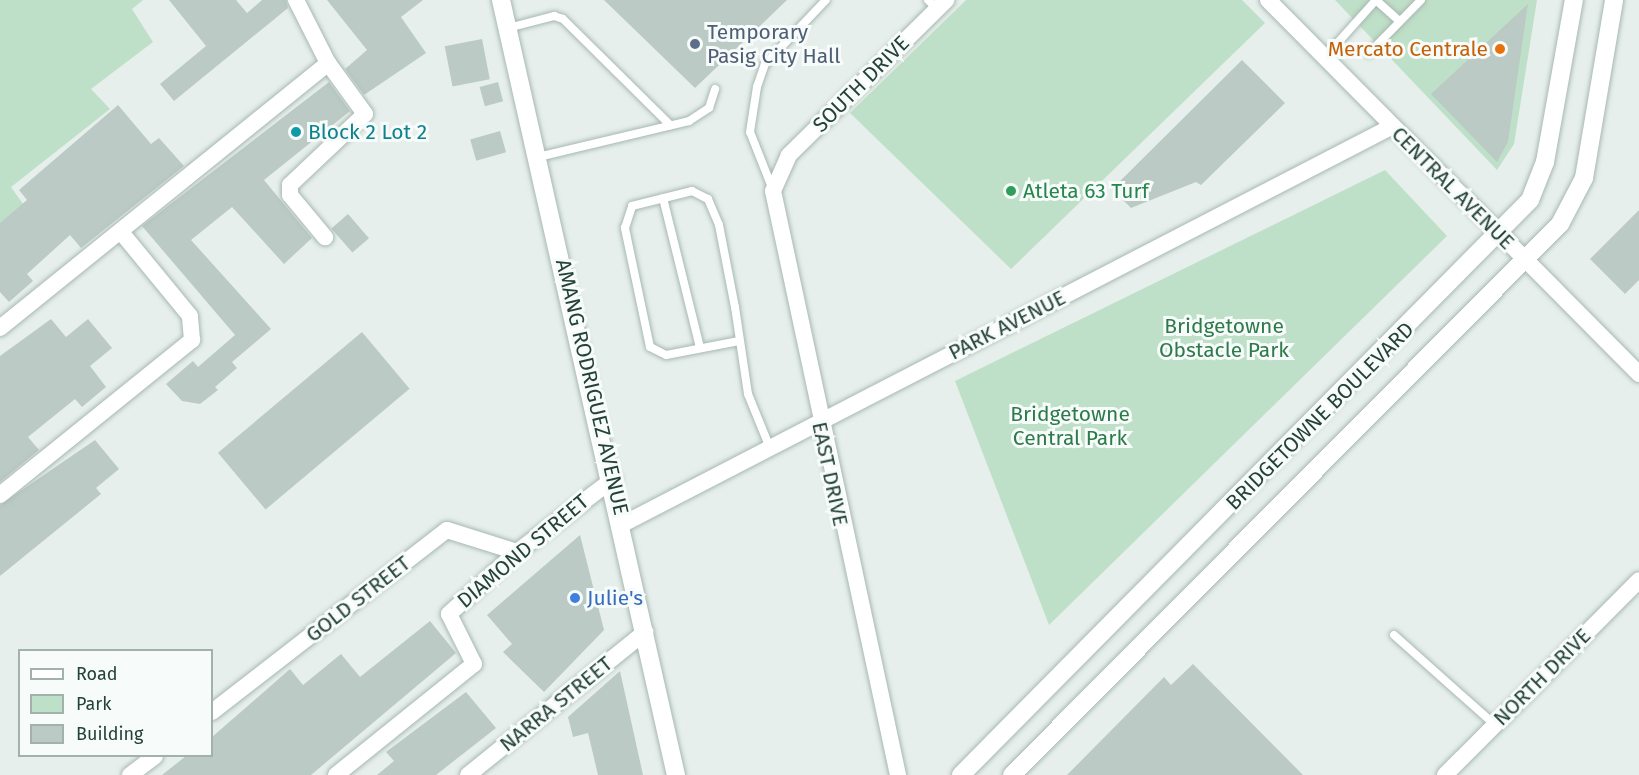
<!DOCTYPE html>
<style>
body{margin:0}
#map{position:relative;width:1639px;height:775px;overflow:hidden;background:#e6efeb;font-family:"Fira Sans",sans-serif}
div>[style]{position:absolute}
.green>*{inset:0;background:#bfe0c8}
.building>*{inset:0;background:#bbcac4;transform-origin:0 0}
.roads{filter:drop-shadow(0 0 2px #a8b8b2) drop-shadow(0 0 2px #a8b8b2)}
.service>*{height:8px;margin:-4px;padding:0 4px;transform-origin:4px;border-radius:4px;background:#fff}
.minor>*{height:16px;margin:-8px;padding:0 8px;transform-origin:8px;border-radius:8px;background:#fff}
.tertiary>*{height:18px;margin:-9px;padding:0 9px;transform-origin:9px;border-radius:9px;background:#fff}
.secondary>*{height:18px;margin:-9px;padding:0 9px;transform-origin:9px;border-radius:9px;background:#fff}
.dots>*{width:16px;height:16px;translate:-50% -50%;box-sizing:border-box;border:3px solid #f7fbf9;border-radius:50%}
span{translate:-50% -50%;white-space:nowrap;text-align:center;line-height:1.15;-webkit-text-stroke:6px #f7fbf9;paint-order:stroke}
.service-label{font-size:21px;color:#4e5e75}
.left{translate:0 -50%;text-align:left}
.food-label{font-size:21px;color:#c56008}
.right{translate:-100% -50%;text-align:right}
.street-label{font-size:21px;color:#24423a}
.culture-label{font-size:21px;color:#0d838f}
.leisure-label{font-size:21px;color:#27864d}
.park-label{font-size:21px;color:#2d7a4b}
.shop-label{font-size:21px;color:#366cbe}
.legend{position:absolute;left:18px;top:649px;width:195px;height:108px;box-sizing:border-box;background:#f7fbf9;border:2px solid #a3b1ad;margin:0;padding:8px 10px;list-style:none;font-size:18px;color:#24423a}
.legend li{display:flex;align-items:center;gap:12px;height:30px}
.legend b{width:30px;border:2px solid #a3b1ad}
</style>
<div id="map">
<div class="green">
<i style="clip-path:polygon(0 0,143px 0,132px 9px,153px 42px,91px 89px,110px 109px,11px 187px,43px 232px,0 231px)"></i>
<i style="clip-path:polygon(966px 0,1242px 0,1265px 23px,1011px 269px,850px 113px)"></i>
<i style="clip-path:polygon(1335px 0,1537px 0,1514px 144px,1497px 170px)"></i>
<i style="clip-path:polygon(1385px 170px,1447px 236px,1049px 625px,955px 381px)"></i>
</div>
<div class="building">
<i style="clip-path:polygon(169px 0,236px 0,247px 13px,262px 0,286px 0,288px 8px,174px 101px,160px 84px,206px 46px)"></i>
<i style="clip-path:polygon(327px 0,423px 0,401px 17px,426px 53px,364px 95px,345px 69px,367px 50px)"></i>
<i style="clip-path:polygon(604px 0,787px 0,695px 88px)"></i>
<i style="clip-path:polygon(1528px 4px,1508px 142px,1497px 162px,1431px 94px)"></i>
<i style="left:482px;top:39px;width:41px;height:38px;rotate:79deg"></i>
<i style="clip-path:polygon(1242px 60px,1285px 103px,1201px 185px,1196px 182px,1131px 208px,1112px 189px)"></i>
<i style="clip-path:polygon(329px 82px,350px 111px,264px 180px,312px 238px,284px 264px,232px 207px,191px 240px,271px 329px,232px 362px,237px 368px,215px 387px,218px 390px,200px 404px,182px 401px,166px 384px,193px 361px,198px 367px,235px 335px,142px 226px)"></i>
<i style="left:498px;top:82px;width:20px;height:19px;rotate:75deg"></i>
<i style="clip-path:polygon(118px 105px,151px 144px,159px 138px,184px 166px,81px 248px,70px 235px,27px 274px,33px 281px,9px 302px,0 292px,0 223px,27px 200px,19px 190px)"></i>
<i style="left:500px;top:131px;width:22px;height:31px;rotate:74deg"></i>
<i style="clip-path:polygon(1639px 210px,1639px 280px,1625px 294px,1590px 259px)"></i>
<i style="left:348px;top:214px;width:32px;height:22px;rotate:49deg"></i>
<i style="clip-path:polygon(51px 319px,66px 337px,88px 319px,112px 348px,90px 366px,106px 387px,82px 407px,75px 399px,28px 437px,39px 450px,0 482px,0 356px)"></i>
<i style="left:362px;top:332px;width:74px;height:188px;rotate:50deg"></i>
<i style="clip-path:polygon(95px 440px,119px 469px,96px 488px,101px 494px,0 576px,0 505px)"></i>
<i style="clip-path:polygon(580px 535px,604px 630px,544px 692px,503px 652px,512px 644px,487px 615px)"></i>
<i style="clip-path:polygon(430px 621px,456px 653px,311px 775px,162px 775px,186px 756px,212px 756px,212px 737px,290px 669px,303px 685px,341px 654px,360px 677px)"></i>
<i style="clip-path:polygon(1193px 664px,1303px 775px,1067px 775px,1164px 677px,1171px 685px)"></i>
<i style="clip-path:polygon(620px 671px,643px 775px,598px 775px,588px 733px,573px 737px,568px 717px)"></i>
<i style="clip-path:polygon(466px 692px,496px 728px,436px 775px,377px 775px,394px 761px,386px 752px)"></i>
</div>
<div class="roads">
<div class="service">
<i style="left:928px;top:0;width:13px;rotate:45deg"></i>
<i style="left:1377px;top:1px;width:30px;rotate:42deg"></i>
<i style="left:508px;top:28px;width:48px;rotate:-14.6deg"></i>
<i style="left:554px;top:16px;width:9px;rotate:18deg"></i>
<i style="left:563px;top:19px;width:151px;rotate:44.7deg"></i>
<i style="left:1369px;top:53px;width:74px;rotate:-45.5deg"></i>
<i style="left:1324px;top:58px;width:78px;rotate:-48.1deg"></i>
<i style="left:538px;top:157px;width:155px;rotate:-13.4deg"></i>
<i style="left:689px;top:121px;width:24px;rotate:-33deg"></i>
<i style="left:709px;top:108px;width:20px;rotate:-72deg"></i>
<i style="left:773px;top:190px;width:62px;rotate:-111.6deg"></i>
<i style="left:750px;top:132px;width:46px;rotate:-81.2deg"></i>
<i style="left:757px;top:87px;width:24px;rotate:-71deg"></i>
<i style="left:765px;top:64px;width:88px;rotate:-46.4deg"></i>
<i style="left:663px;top:198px;width:154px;rotate:76.1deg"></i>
<i style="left:739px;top:341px;width:74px;rotate:169.1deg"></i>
<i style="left:666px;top:355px;width:18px;rotate:-153deg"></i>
<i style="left:650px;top:347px;width:122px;rotate:-101.9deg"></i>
<i style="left:625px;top:228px;width:23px;rotate:-72deg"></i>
<i style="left:632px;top:206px;width:62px;rotate:-14deg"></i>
<i style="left:692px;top:191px;width:18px;rotate:27deg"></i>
<i style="left:708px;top:199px;width:28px;rotate:67deg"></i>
<i style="left:719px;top:225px;width:84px;rotate:79deg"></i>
<i style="left:735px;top:307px;width:88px;rotate:81.5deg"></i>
<i style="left:748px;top:394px;width:58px;rotate:67.8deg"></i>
<i style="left:1394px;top:635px;width:135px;rotate:41.7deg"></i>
</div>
<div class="minor">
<i style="left:296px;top:0;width:71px;rotate:63.1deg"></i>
<i style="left:328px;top:63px;width:63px;rotate:54deg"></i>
<i style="left:365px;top:114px;width:103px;rotate:136.6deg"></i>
<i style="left:290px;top:185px;width:10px;rotate:90deg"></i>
<i style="left:290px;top:195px;width:55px;rotate:50.2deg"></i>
<i style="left:1268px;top:0;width:527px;rotate:45.23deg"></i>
<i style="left:0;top:328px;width:422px;rotate:-38.9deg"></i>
<i style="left:0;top:495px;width:247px;rotate:-38.9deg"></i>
<i style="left:192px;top:340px;width:24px;rotate:-95deg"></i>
<i style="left:190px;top:316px;width:109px;rotate:-129.4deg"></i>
<i style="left:623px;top:524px;width:865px;rotate:-27.34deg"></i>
<i style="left:212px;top:712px;width:297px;rotate:-37.8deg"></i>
<i style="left:447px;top:530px;width:73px;rotate:17.4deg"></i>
<i style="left:130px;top:775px;width:31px;rotate:-37deg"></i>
<i style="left:336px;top:775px;width:177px;rotate:-38.8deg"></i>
<i style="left:474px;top:664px;width:56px;rotate:-116.6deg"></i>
<i style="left:449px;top:614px;width:92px;rotate:-42.4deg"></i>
<i style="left:517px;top:552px;width:121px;rotate:-37.2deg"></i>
<i style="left:468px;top:775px;width:228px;rotate:-38.9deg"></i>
<i style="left:898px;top:775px;width:597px;rotate:-102.08deg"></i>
<i style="left:773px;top:191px;width:39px;rotate:-66deg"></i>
<i style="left:789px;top:155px;width:221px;rotate:-44.6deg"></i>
<i style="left:1445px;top:775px;width:275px;rotate:-45.1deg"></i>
</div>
<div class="tertiary">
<i style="left:961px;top:775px;width:809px;rotate:-45.3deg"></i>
<i style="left:1530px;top:200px;width:41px;rotate:-68.5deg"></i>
<i style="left:1545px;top:162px;width:165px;rotate:-79.9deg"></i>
<i style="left:1012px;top:775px;width:777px;rotate:-45.16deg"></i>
<i style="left:1560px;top:224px;width:52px;rotate:-62.4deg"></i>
<i style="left:1584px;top:178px;width:181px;rotate:-80.4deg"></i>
</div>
<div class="secondary">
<i style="left:501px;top:0;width:795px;rotate:77.28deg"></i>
</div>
</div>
<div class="dots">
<i style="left:695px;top:44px;background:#5c6f8a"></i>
<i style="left:1500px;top:49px;background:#e8710a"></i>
<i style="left:296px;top:132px;background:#0f9aa8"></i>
<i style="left:1011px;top:191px;background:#2e9e5b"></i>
<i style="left:575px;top:598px;background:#3f7fe0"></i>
</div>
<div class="service-label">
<span class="left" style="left:707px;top:44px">Temporary<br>Pasig City Hall</span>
</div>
<div class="food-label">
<span class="right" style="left:1488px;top:49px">Mercato Centrale</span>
</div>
<div class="street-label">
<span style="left:861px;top:84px;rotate:-45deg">SOUTH DRIVE</span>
<span style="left:1453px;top:188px;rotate:45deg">CENTRAL AVENUE</span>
<span style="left:1007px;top:325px;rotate:-27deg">PARK AVENUE</span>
<span style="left:592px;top:387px;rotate:77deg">AMANG RODRIGUEZ AVENUE</span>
<span style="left:1320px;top:416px;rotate:-45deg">BRIDGETOWNE BOULEVARD</span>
<span style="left:830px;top:474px;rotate:78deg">EAST DRIVE</span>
<span style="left:523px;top:551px;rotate:-40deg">DIAMOND STREET</span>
<span style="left:358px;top:599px;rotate:-38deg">GOLD STREET</span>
<span style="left:1542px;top:677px;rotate:-45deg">NORTH DRIVE</span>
<span style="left:556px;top:704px;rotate:-39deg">NARRA STREET</span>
</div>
<div class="culture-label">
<span class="left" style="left:308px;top:132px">Block 2 Lot 2</span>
</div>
<div class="leisure-label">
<span class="left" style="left:1023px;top:191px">Atleta 63 Turf</span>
</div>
<div class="park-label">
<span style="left:1224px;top:338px">Bridgetowne<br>Obstacle Park</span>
<span style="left:1070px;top:426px">Bridgetowne<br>Central Park</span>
</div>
<div class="shop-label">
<span class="left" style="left:587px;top:598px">Julie's</span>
</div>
<ul class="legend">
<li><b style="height:8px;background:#fff"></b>Road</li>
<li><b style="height:16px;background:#bfe0c8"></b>Park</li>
<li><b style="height:16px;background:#bbcac4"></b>Building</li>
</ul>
</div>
